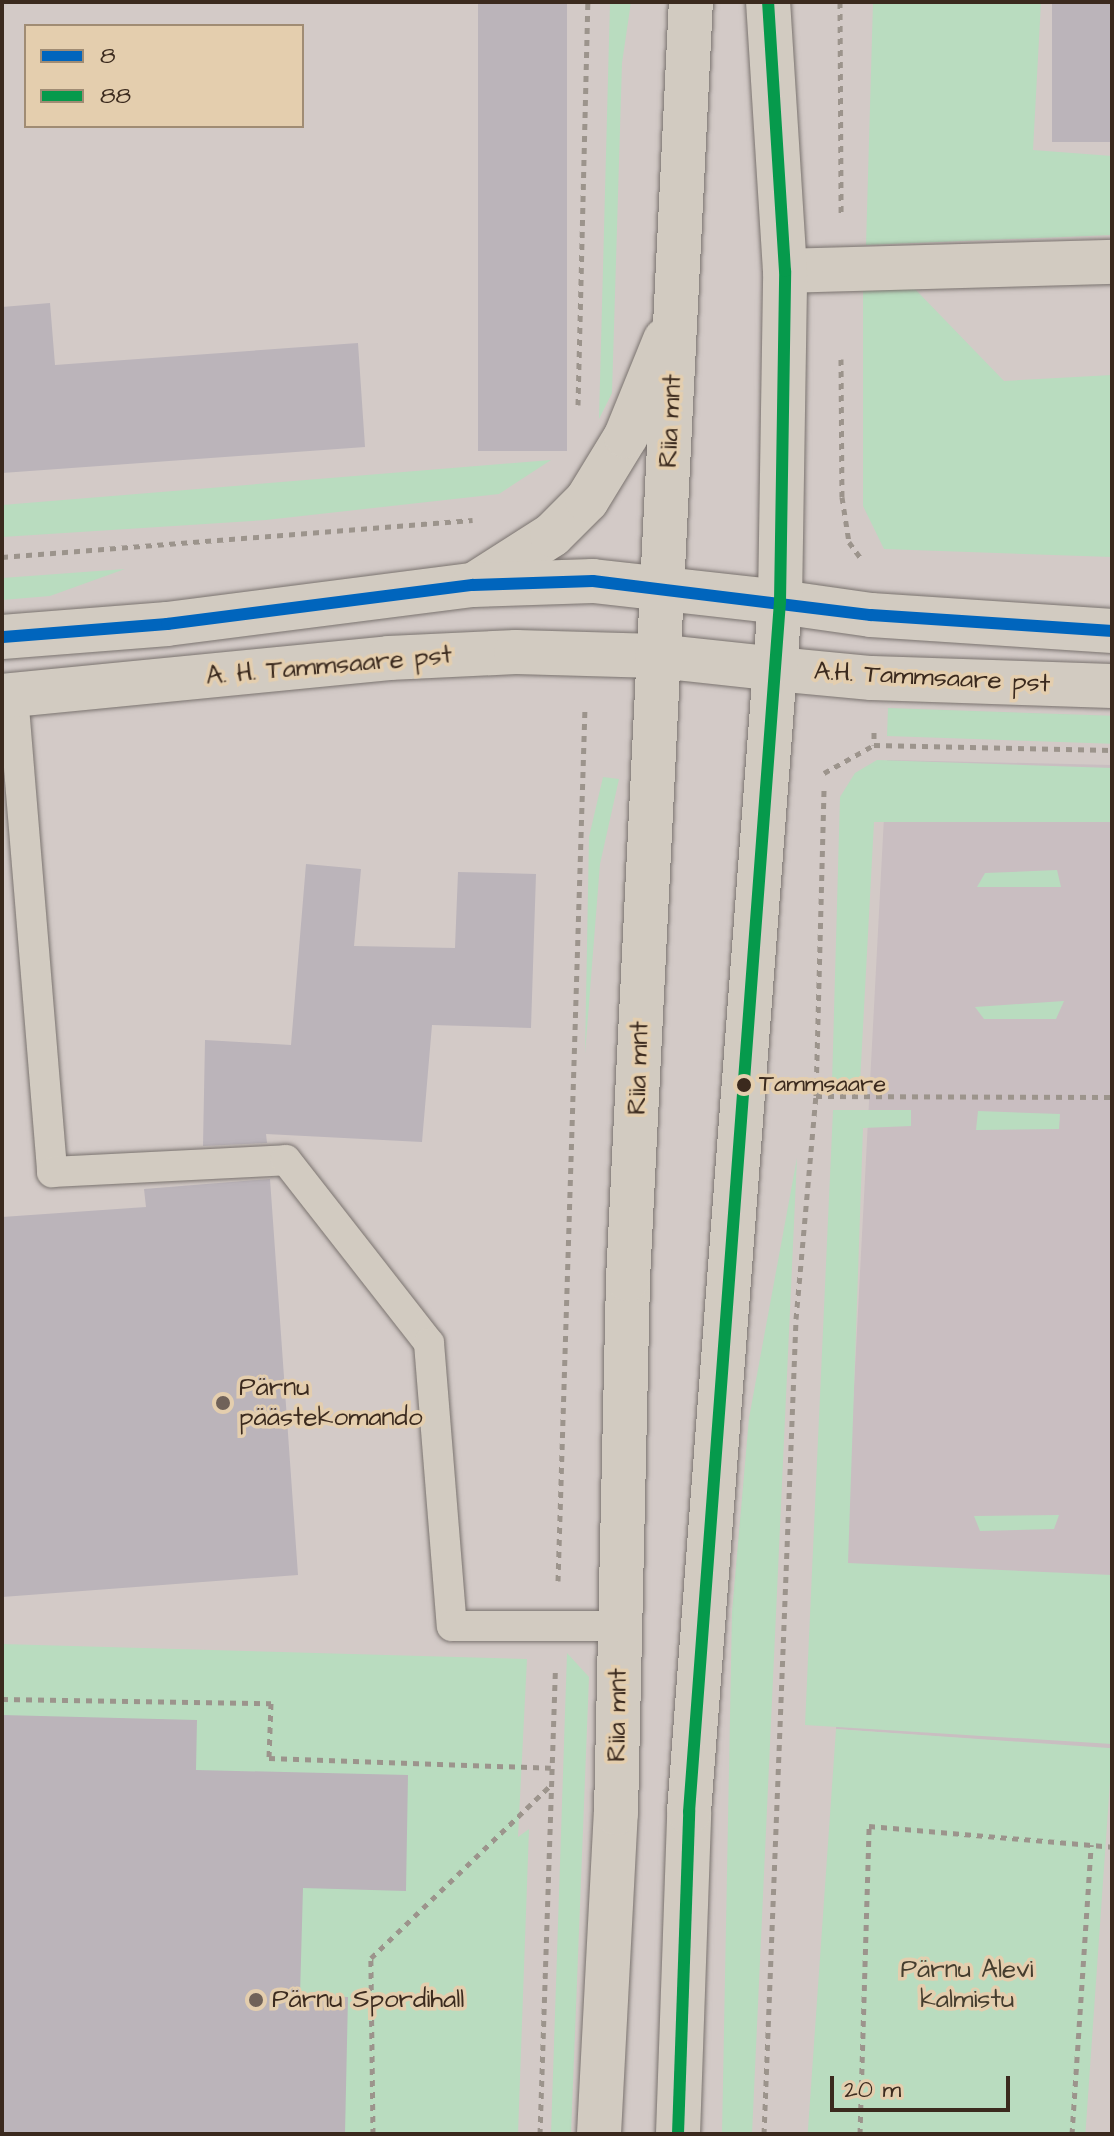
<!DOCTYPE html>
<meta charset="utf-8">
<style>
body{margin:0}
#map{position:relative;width:1114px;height:2136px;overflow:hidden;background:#d3cac7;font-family:"Architects Daughter",sans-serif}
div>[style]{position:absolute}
.built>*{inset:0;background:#c9bec1}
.green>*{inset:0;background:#b9dcbf;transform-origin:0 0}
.building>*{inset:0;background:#bbb4ba;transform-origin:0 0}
.path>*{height:5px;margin-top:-2.5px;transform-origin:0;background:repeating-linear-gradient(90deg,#9c948c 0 6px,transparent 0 12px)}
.roads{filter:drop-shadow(0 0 2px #7a736f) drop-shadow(0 0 2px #7a736f)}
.lane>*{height:30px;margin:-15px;padding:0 15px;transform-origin:15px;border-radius:15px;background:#d2cbc1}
.street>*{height:44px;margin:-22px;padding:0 22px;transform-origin:22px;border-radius:22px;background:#d2cbc1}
.secondary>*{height:44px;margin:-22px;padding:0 22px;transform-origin:22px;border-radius:22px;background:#d2cbc1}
.bus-1>*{height:12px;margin:-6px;padding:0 6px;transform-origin:6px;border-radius:6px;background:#0065bd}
.bus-2>*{height:12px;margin:-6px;padding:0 6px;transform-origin:6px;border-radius:6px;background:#069a4c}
.dots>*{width:22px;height:22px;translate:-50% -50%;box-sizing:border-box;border:4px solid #e4ceae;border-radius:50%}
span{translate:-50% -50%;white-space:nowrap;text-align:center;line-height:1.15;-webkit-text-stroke:7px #e4ceae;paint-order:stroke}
.bus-label{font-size:24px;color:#3b2a1e}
.left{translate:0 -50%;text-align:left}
.street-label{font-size:26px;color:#3b2a1e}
.poi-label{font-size:26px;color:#3b2a1e}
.park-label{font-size:26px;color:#453d2e}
.frame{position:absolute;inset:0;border:4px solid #3b2a1e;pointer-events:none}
.legend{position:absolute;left:24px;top:24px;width:280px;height:104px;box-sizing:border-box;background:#e4ceae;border:2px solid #a08c74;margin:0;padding:10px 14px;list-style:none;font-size:24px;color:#3b2a1e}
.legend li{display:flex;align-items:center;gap:16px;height:40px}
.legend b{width:40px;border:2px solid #a08c74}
.scale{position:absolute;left:830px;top:2076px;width:180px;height:36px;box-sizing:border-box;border:4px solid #3b2a1e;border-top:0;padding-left:10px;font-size:24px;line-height:28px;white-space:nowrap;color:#3b2a1e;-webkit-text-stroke:6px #e4ceae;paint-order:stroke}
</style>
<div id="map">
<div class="built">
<i style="clip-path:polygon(887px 760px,1112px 765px,1112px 1749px,836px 1729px)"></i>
</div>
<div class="green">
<i style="clip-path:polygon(610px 2px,631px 2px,622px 63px,612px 393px,599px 419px)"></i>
<i style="clip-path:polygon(873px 2px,1041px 2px,1033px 150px,1112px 156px,1112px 235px,866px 245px)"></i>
<i style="clip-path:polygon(913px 287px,1004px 381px,1112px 375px,1112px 557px,884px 549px,863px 506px,863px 288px)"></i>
<i style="clip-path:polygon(551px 460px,499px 494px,266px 520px,2px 537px,2px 505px)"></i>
<i style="clip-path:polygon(125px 569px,50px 596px,2px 600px,2px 578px)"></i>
<i style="left:888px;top:708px;width:224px;height:28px;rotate:2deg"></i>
<i style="clip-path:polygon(877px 760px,1112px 768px,1112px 822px,874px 822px,860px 1083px,832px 1083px,840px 797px,855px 773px)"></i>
<i style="clip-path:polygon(603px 777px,619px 779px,600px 864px,585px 1054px,589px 837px)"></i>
<i style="clip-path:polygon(1057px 870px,1061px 887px,977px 887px,985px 873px)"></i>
<i style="clip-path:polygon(1064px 1001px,1056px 1019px,984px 1019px,975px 1007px)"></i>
<i style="clip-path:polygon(833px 1110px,911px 1110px,911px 1126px,863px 1128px,848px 1563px,1112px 1575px,1112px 1744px,805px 1725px)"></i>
<i style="clip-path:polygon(978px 1111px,1060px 1114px,1059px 1129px,976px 1130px)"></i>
<i style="clip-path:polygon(797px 1158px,752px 2134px,722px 2134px,732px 1612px,749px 1418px)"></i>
<i style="clip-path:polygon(1059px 1515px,1054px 1529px,980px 1531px,974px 1516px)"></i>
<i style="clip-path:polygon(2px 1644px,527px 1659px,518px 1837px,529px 1829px,518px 2134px,2px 2134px)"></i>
<i style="clip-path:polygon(567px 1653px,589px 1677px,571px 2134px,551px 2134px)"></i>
<i style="left:836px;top:1729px;width:277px;height:405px;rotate:4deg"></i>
</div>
<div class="building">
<i style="left:478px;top:2px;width:89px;height:449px"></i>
<i style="left:1052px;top:2px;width:60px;height:140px"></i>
<i style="clip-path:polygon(50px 303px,55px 365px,358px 343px,365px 447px,2px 473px,2px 307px)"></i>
<i style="clip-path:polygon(306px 864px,361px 869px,354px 946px,455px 948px,458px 872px,536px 874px,531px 1028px,432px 1025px,422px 1142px,266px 1134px,267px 1143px,203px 1146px,205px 1040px,291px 1045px)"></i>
<i style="clip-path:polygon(270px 1179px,298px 1575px,2px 1597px,2px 1217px,146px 1207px,144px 1189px)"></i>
<i style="clip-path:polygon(2px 1715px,197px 1720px,196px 1770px,408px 1775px,406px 1891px,303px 1888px,300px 1996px,348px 1997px,345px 2134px,2px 2134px)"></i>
</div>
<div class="path">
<i style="left:840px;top:2px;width:215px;rotate:89.7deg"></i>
<i style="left:841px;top:359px;width:138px;rotate:89.6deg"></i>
<i style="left:842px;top:497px;width:46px;rotate:81.2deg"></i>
<i style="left:849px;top:542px;width:22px;rotate:54deg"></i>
<i style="left:578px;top:405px;width:403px;rotate:-88.6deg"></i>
<i style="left:2px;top:557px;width:472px;rotate:-4.5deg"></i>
<i style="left:874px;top:732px;width:13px;rotate:90deg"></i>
<i style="left:874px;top:745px;width:238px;rotate:1.2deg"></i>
<i style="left:824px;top:773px;width:57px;rotate:-29.2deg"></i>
<i style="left:816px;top:1096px;width:296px;rotate:0.2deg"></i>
<i style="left:558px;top:1581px;width:874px;rotate:-88.23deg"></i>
<i style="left:2px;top:1699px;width:269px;rotate:0.9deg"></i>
<i style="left:271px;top:1703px;width:55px;rotate:92.1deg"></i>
<i style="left:269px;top:1758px;width:282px;rotate:2deg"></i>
<i style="left:373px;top:2134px;width:176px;rotate:-90.7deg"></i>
<i style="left:371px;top:1958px;width:247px;rotate:-43.9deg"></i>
<i style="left:540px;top:2134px;width:464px;rotate:-88.1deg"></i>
<i style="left:764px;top:2134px;width:816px;rotate:-87.75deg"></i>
<i style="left:796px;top:1319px;width:224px;rotate:-84.9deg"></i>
<i style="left:816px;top:1096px;width:306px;rotate:-88.5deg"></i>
<i style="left:860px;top:2134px;width:308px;rotate:-88.3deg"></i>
<i style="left:869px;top:1826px;width:244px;rotate:4.9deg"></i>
<i style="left:1072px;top:2134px;width:290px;rotate:-86.2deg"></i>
</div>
<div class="roads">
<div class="lane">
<i style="left:13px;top:695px;width:479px;rotate:85.3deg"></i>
<i style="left:52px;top:1172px;width:234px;rotate:-2.9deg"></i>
<i style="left:286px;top:1160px;width:232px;rotate:52deg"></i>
<i style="left:429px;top:1343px;width:284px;rotate:85.4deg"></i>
<i style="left:452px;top:1626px;width:168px"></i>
</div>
<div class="street">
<i style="left:785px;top:271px;width:327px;rotate:-1.6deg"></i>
<i style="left:780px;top:602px;width:92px;rotate:8.1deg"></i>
<i style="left:871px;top:615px;width:242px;rotate:3.8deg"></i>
<i style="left:776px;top:669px;width:96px;rotate:5.4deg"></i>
<i style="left:872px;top:678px;width:240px;rotate:1.9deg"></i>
</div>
<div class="secondary">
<i style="left:475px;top:584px;width:91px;rotate:-32.5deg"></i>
<i style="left:552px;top:535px;width:49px;rotate:-45deg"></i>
<i style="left:587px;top:500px;width:75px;rotate:-58.6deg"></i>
<i style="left:626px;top:436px;width:104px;rotate:-67.9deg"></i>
<i style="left:2px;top:637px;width:166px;rotate:-4.5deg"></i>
<i style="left:167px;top:624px;width:308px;rotate:-7.3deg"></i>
<i style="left:473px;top:585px;width:120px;rotate:-1.9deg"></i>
<i style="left:593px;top:581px;width:188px;rotate:6.4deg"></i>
<i style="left:2px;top:696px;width:389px;rotate:-5.6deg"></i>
<i style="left:389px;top:658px;width:127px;rotate:-2.7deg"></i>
<i style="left:516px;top:652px;width:141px;rotate:1.6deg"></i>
<i style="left:657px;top:656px;width:120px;rotate:6.2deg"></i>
<i style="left:599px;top:2134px;width:321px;rotate:-87deg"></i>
<i style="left:616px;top:1813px;width:534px;rotate:-88.71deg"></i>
<i style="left:628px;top:1279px;width:1279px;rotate:-87.18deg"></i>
<i style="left:678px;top:2134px;width:322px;rotate:-88deg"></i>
<i style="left:689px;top:1812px;width:1213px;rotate:-85.7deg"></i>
<i style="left:780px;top:602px;width:331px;rotate:-89.1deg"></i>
<i style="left:785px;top:271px;width:270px;rotate:-93.6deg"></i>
</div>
</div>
<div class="bus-1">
<i style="left:2px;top:637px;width:166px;rotate:-4.5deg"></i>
<i style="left:167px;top:624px;width:308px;rotate:-7.3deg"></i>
<i style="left:473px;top:585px;width:120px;rotate:-1.9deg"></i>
<i style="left:593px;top:581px;width:280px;rotate:7deg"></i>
<i style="left:871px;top:615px;width:242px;rotate:3.8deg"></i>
</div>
<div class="bus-2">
<i style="left:678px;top:2134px;width:322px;rotate:-88deg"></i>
<i style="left:689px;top:1812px;width:1213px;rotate:-85.7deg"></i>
<i style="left:780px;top:602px;width:331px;rotate:-89.1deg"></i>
<i style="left:785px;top:271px;width:270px;rotate:-93.6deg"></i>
</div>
<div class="dots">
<i style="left:744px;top:1085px;background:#3b2a1e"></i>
<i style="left:223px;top:1403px;background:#706259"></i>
<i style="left:256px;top:2000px;background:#706259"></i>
</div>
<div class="bus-label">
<span class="left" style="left:759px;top:1085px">Tammsaare</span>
</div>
<div class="street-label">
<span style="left:671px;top:421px;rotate:-87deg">Riia mnt</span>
<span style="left:329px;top:666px;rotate:-5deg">A. H. Tammsaare pst</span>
<span style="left:932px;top:678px;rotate:3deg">A.H. Tammsaare pst</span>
<span style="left:639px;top:1068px;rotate:-88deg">Riia mnt</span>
<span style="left:618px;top:1715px;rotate:-89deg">Riia mnt</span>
</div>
<div class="poi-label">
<span class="left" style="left:239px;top:1403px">Pärnu<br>päästekomando</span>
<span class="left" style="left:272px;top:2000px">Pärnu Spordihall</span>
</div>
<div class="park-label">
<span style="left:967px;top:1985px">Pärnu Alevi<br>kalmistu</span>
</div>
<div class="frame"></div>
<ul class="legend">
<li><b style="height:10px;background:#0065bd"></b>8</li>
<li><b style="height:10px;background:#069a4c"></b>88</li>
</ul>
<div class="scale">20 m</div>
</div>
